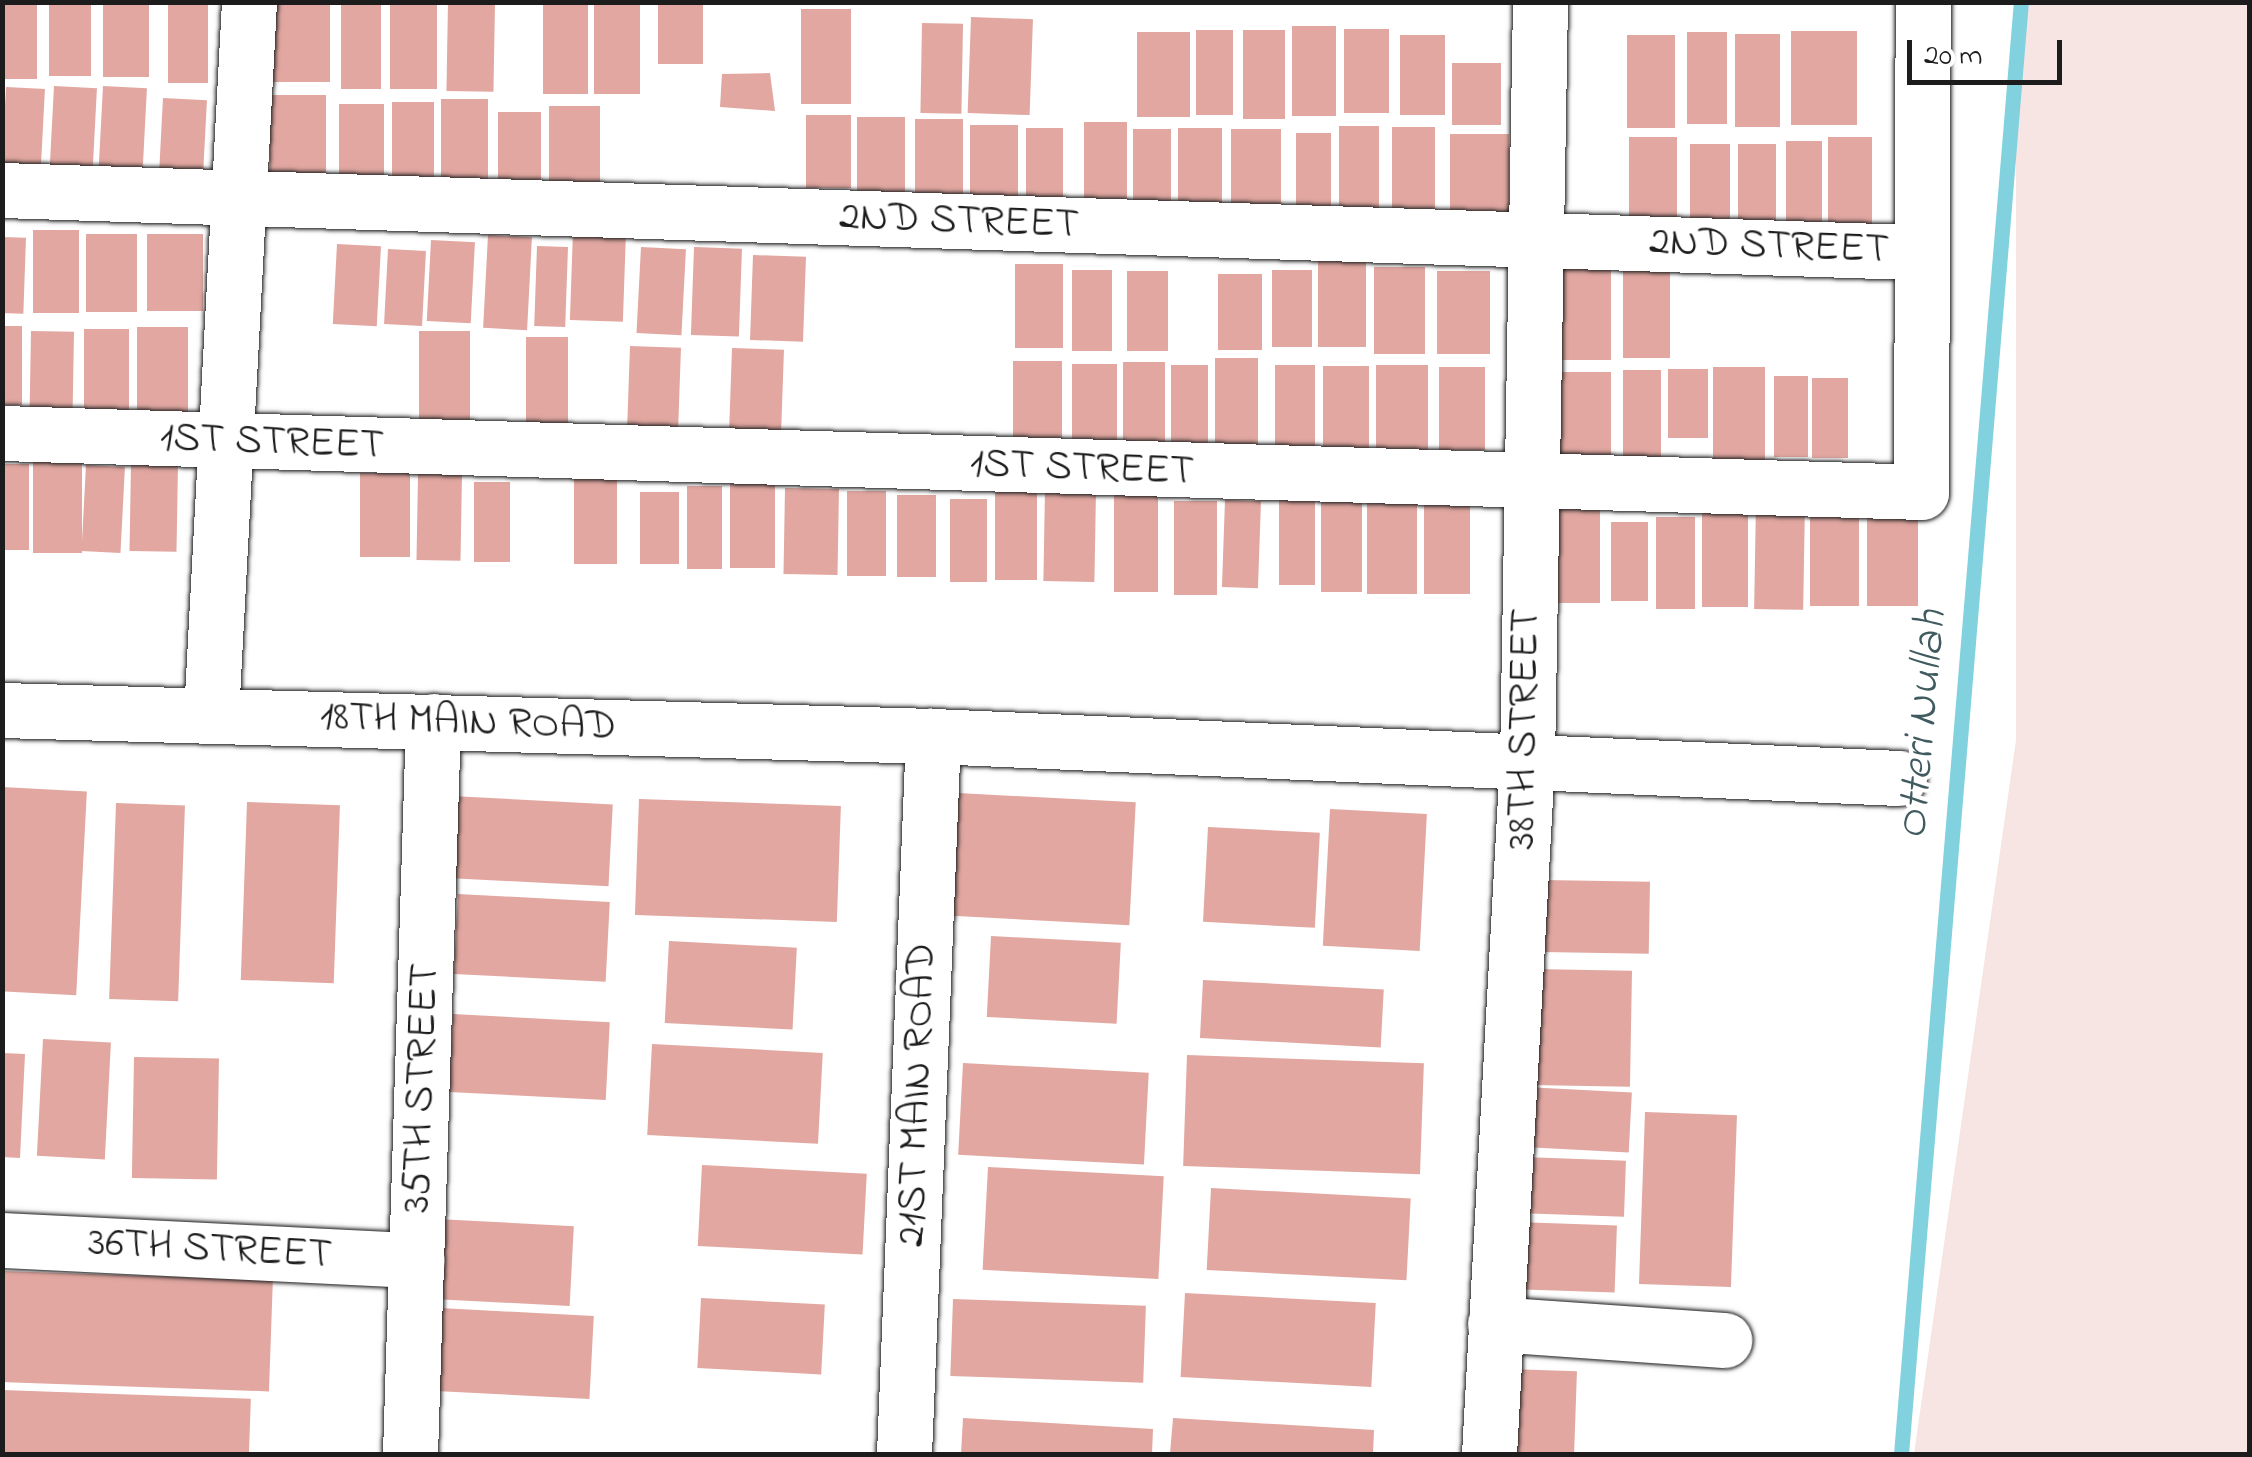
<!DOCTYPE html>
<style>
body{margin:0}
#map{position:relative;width:2252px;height:1457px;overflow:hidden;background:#fff;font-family:"Indie Flower",sans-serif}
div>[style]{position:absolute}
.built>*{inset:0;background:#f6e5e2}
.stream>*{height:15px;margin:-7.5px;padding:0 7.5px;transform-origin:7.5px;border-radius:7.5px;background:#82d1df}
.building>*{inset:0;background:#e1a7a0;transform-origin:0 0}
.roads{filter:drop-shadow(0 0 2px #1c1c1c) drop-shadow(0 0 2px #1c1c1c)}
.minor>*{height:55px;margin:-27.5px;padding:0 27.5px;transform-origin:27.5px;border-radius:27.5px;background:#fff}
span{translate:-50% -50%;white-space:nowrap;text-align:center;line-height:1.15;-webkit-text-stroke:8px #fff;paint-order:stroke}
.street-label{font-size:42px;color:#1c1c1c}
.water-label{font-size:45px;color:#405b60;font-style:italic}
.frame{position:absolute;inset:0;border:5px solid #1c1c1c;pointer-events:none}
.scale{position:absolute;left:1907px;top:40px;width:155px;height:45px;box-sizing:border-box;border:5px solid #1c1c1c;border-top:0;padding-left:12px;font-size:30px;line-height:35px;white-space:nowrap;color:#1c1c1c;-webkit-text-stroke:8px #fff;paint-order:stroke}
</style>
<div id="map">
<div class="built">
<i style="clip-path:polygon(2016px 3px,2249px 3px,2249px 1454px,1914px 1454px,2016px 740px)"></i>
</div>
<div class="stream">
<i style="left:1901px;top:1454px;width:1457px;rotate:-85.28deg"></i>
</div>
<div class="building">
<i style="left:2px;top:2px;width:35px;height:77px"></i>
<i style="left:49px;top:2px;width:42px;height:74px"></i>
<i style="left:103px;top:2px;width:46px;height:75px"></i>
<i style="left:168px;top:2px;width:40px;height:81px"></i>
<i style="left:341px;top:2px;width:40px;height:87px"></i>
<i style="left:390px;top:2px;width:47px;height:87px"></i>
<i style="left:448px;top:2px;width:47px;height:89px;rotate:1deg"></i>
<i style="left:543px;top:2px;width:45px;height:92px"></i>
<i style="left:594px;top:2px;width:46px;height:92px"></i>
<i style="left:658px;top:2px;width:45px;height:62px"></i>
<i style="left:263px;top:3px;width:67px;height:79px"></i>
<i style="left:801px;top:9px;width:50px;height:95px"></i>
<i style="left:971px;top:17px;width:62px;height:96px;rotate:2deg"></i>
<i style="left:922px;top:23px;width:41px;height:90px;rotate:1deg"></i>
<i style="left:1292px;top:26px;width:44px;height:90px"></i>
<i style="left:1344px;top:29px;width:45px;height:84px"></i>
<i style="left:1196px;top:30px;width:37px;height:85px"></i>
<i style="left:1243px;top:30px;width:42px;height:89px"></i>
<i style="left:1791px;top:31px;width:66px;height:94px"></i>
<i style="left:1137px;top:32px;width:53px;height:85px"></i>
<i style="left:1687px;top:32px;width:40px;height:92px"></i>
<i style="left:1735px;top:34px;width:45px;height:93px"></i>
<i style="left:1400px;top:35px;width:45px;height:80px"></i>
<i style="left:1627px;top:35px;width:48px;height:93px"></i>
<i style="left:1452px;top:63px;width:49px;height:62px"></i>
<i style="clip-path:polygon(770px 73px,775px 111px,720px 107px,722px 74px)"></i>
<i style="left:54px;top:86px;width:43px;height:91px;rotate:3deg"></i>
<i style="left:103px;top:86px;width:44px;height:90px;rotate:3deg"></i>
<i style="left:6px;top:87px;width:39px;height:87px;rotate:3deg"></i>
<i style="left:270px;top:95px;width:56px;height:87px"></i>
<i style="left:163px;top:98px;width:44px;height:82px;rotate:3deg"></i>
<i style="left:441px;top:99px;width:47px;height:101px"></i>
<i style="left:392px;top:102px;width:42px;height:95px"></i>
<i style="left:339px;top:104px;width:45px;height:84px"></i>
<i style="left:549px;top:106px;width:51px;height:90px"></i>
<i style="left:498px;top:112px;width:43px;height:81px"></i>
<i style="left:806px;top:115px;width:45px;height:73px"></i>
<i style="left:857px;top:117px;width:48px;height:78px"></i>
<i style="left:915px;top:119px;width:48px;height:87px"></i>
<i style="left:1084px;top:122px;width:43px;height:89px"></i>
<i style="left:970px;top:125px;width:48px;height:78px"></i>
<i style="left:1339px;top:126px;width:40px;height:85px"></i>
<i style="left:1392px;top:127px;width:43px;height:83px"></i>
<i style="left:1026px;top:128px;width:37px;height:76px"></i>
<i style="left:1178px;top:128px;width:44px;height:82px"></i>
<i style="left:1133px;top:129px;width:38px;height:83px"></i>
<i style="left:1231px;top:129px;width:50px;height:82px"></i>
<i style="left:1296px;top:133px;width:35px;height:80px"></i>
<i style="left:1450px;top:134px;width:59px;height:82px"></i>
<i style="left:1629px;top:137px;width:48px;height:85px"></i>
<i style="left:1828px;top:137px;width:44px;height:97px"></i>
<i style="left:1786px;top:141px;width:36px;height:83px"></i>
<i style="left:1690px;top:144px;width:40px;height:80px"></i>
<i style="left:1738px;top:144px;width:38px;height:78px"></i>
<i style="left:33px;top:230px;width:46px;height:83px"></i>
<i style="left:573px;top:231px;width:53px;height:89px;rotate:2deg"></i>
<i style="left:86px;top:234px;width:51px;height:78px"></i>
<i style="left:147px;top:234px;width:56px;height:77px"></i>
<i style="left:488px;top:235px;width:44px;height:93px;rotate:3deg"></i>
<i style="left:2px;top:237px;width:24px;height:76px;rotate:2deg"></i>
<i style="left:431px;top:240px;width:44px;height:81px;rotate:3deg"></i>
<i style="left:337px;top:244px;width:44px;height:80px;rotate:3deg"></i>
<i style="left:537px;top:246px;width:31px;height:80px;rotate:2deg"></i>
<i style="left:641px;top:247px;width:45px;height:86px;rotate:3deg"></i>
<i style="left:694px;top:247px;width:48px;height:88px;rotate:2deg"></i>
<i style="left:388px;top:249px;width:38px;height:75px;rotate:3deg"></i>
<i style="left:753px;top:255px;width:53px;height:85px;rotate:2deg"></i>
<i style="left:1318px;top:260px;width:48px;height:87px"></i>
<i style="left:1015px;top:264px;width:48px;height:84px"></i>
<i style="left:1374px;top:267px;width:51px;height:87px"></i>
<i style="left:1623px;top:268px;width:47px;height:90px"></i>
<i style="left:1551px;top:269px;width:60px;height:91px"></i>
<i style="left:1072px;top:270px;width:40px;height:81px"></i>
<i style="left:1272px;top:270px;width:40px;height:77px"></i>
<i style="left:1127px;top:271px;width:41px;height:80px"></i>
<i style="left:1437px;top:271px;width:53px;height:83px"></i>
<i style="left:1218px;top:274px;width:44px;height:76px"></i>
<i style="left:2px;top:326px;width:20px;height:79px"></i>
<i style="left:137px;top:327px;width:51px;height:89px"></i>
<i style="left:84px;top:329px;width:45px;height:85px"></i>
<i style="left:31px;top:331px;width:43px;height:84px;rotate:1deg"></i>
<i style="left:419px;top:331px;width:51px;height:89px"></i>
<i style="left:526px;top:337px;width:42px;height:87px"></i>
<i style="left:630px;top:346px;width:51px;height:82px;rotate:2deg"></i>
<i style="left:732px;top:348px;width:52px;height:85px;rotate:2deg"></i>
<i style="left:1215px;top:358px;width:43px;height:86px"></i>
<i style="left:1013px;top:361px;width:49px;height:83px"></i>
<i style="left:1123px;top:362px;width:42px;height:85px"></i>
<i style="left:1072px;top:364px;width:45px;height:81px"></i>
<i style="left:1171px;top:365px;width:37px;height:80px"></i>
<i style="left:1275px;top:365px;width:40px;height:88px"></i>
<i style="left:1376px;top:365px;width:52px;height:87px"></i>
<i style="left:1323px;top:366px;width:46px;height:82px"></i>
<i style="left:1439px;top:367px;width:46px;height:83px"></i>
<i style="left:1713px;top:367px;width:52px;height:95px"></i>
<i style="left:1668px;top:369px;width:40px;height:69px"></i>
<i style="left:1623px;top:370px;width:38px;height:90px"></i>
<i style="left:1558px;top:372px;width:53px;height:90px"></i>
<i style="left:1774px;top:376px;width:34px;height:81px"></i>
<i style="left:1812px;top:378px;width:36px;height:80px"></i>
<i style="left:33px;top:462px;width:49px;height:91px"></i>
<i style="left:2px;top:464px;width:27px;height:86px"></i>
<i style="left:131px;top:464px;width:47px;height:87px;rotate:1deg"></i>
<i style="left:86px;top:465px;width:39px;height:86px;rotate:3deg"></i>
<i style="left:574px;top:472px;width:43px;height:92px"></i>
<i style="left:360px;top:473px;width:50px;height:84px"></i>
<i style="left:418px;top:474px;width:44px;height:86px;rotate:1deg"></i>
<i style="left:474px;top:482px;width:36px;height:80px"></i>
<i style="left:730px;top:484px;width:45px;height:84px"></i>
<i style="left:687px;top:486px;width:35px;height:83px"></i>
<i style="left:785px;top:488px;width:54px;height:86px;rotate:1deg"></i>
<i style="left:995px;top:488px;width:42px;height:92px"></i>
<i style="left:1045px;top:489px;width:51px;height:92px;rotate:1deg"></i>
<i style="left:847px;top:491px;width:39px;height:85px"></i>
<i style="left:640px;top:492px;width:39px;height:72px"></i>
<i style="left:1114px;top:492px;width:44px;height:100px"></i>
<i style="left:1367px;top:494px;width:50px;height:100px"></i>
<i style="left:897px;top:495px;width:39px;height:82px"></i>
<i style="left:950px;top:499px;width:37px;height:83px"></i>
<i style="left:1225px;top:500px;width:36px;height:87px;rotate:2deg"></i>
<i style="left:1279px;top:500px;width:36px;height:85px"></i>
<i style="left:1424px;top:500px;width:46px;height:94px"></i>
<i style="left:1174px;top:501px;width:43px;height:94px"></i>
<i style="left:1321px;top:501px;width:41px;height:91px"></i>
<i style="left:1756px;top:502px;width:49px;height:107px;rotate:1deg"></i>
<i style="left:1702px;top:507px;width:46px;height:100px"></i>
<i style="left:1552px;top:509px;width:48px;height:94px"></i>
<i style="left:1810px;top:510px;width:49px;height:96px"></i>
<i style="left:1867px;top:510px;width:51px;height:96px"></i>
<i style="left:1656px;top:517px;width:39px;height:92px"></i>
<i style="left:1611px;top:522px;width:37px;height:79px"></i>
<i style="left:2px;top:787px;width:85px;height:204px;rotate:3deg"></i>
<i style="left:958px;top:793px;width:178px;height:123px;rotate:3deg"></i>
<i style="left:452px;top:796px;width:161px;height:82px;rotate:3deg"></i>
<i style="left:639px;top:799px;width:202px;height:116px;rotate:2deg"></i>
<i style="left:247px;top:802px;width:93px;height:178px;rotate:2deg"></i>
<i style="left:116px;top:803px;width:69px;height:196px;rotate:2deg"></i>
<i style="left:1330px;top:809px;width:97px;height:137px;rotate:3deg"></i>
<i style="left:1208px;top:827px;width:112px;height:95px;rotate:3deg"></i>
<i style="left:1543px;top:880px;width:107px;height:72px;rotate:1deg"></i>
<i style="left:458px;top:894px;width:152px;height:80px;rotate:3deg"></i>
<i style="left:991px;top:936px;width:130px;height:81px;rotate:3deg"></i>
<i style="left:669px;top:941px;width:128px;height:82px;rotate:3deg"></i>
<i style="left:1532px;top:969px;width:100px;height:116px;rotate:1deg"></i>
<i style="left:1203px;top:980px;width:181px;height:58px;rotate:3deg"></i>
<i style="left:453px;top:1014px;width:157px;height:78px;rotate:3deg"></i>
<i style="left:43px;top:1039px;width:68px;height:117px;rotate:3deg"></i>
<i style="left:652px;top:1044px;width:171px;height:91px;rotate:3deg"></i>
<i style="clip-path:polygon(2px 1053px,25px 1054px,20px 1158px,2px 1157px)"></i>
<i style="left:1187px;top:1055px;width:237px;height:111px;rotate:2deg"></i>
<i style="left:134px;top:1057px;width:85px;height:121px;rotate:1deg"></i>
<i style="left:963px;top:1063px;width:186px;height:92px;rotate:3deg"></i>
<i style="left:1525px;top:1087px;width:107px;height:60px;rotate:3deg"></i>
<i style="left:1645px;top:1112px;width:92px;height:172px;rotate:2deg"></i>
<i style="left:1521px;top:1157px;width:105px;height:56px;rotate:2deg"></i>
<i style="left:702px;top:1165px;width:165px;height:81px;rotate:3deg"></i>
<i style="left:988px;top:1167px;width:176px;height:103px;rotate:3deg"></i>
<i style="left:1211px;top:1188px;width:200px;height:82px;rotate:3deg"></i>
<i style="left:437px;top:1219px;width:137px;height:80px;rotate:3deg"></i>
<i style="left:1514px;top:1222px;width:103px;height:67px;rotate:2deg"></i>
<i style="left:2px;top:1271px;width:271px;height:111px;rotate:2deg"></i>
<i style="left:1185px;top:1293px;width:191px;height:84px;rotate:3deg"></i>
<i style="left:701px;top:1298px;width:124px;height:70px;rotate:3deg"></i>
<i style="left:953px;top:1299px;width:193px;height:77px;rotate:2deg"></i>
<i style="left:440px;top:1308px;width:154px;height:83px;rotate:3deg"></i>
<i style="left:1510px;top:1369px;width:67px;height:85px;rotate:2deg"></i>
<i style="left:2px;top:1390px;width:249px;height:64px;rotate:2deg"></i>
<i style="clip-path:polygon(963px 1418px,1153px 1429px,1152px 1454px,961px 1454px)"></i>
<i style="clip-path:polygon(1173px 1418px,1374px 1430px,1373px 1454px,1170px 1454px)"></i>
</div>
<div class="roads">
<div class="minor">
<i style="left:2px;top:190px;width:1915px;rotate:1.86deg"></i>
<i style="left:2px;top:433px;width:1920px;rotate:1.76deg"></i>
<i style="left:1921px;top:492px;width:490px;rotate:-89.8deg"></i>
<i style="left:2px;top:710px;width:931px;rotate:1.6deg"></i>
<i style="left:933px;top:736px;width:967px;rotate:2.49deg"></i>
<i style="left:211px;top:715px;width:714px;rotate:-86.95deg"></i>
<i style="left:2px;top:1240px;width:415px;rotate:2.8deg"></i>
<i style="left:1495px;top:1324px;width:230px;rotate:4deg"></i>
<i style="left:410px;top:1454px;width:733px;rotate:-88.2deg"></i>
<i style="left:904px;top:1454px;width:719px;rotate:-87.69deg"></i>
<i style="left:1489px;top:1454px;width:694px;rotate:-86.86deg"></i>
<i style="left:1527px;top:761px;width:759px;rotate:-89.02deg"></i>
</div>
</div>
<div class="street-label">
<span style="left:959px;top:222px;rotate:2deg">2ND STREET</span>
<span style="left:1769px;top:247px;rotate:2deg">2ND STREET</span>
<span style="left:272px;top:443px;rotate:2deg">1ST STREET</span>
<span style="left:1082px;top:469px;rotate:2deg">1ST STREET</span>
<span style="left:468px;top:723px;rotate:2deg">18TH MAIN ROAD</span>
<span style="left:1525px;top:729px;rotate:-89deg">38TH STREET</span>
<span style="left:422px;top:1088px;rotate:-88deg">35TH STREET</span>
<span style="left:918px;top:1095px;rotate:-88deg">21ST MAIN ROAD</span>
<span style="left:210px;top:1250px;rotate:3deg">36TH STREET</span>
</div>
<div class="water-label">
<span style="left:1924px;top:725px;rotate:-85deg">Otteri Nullah</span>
</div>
<div class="frame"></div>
<div class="scale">20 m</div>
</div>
